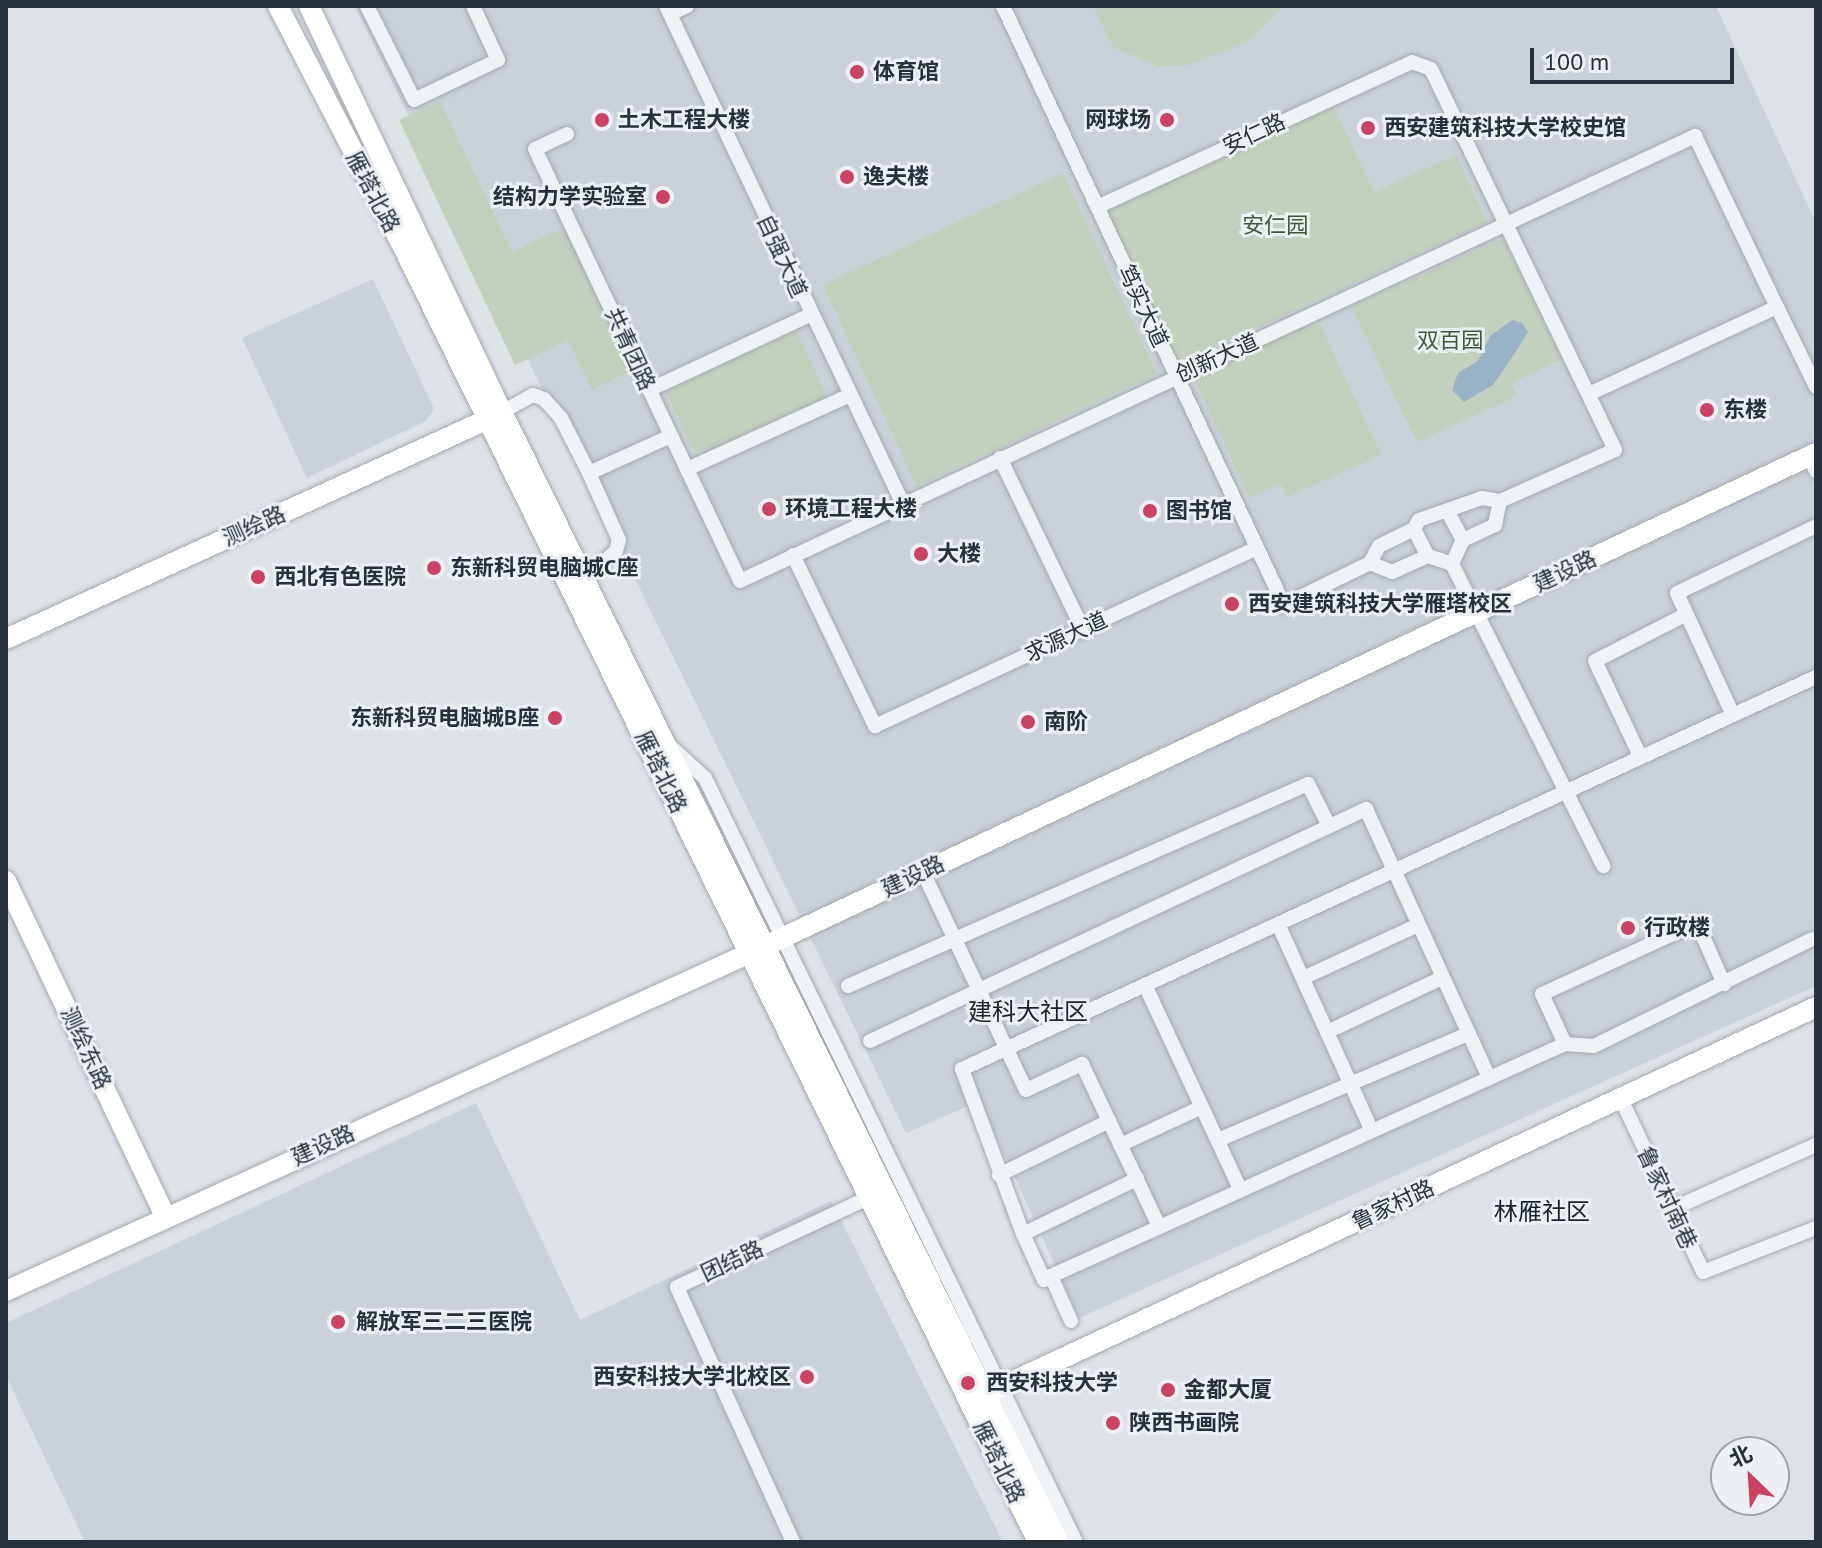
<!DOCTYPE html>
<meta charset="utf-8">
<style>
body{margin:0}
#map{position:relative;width:1822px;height:1548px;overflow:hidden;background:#dde2e7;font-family:"PT Sans","Noto Sans SC",sans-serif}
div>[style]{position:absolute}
.built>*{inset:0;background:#cbd1d8}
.green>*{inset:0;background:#c4d0be;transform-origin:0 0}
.water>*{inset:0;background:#98b2c6}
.roads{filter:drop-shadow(0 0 2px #a3a9b1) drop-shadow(0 0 2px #a3a9b1)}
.street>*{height:14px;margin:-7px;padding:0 7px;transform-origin:7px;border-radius:7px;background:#eff2f5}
.secondary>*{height:20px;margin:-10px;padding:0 10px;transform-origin:10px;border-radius:10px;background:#fff}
.dots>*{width:22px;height:22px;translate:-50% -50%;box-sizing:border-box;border:4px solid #ecf0f4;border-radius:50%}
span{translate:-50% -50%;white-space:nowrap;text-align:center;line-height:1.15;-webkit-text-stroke:6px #ecf0f4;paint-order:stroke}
.poi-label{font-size:22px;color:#27313d;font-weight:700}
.left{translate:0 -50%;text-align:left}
.right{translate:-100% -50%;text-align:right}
.street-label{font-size:22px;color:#27313d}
.park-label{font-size:22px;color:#3e5834}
.neighbourhood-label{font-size:24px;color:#19222d}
.frame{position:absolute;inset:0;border:8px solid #27313d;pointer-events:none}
.north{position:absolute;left:1710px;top:1436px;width:80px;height:80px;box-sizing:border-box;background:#ecf0f4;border:2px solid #9da4ab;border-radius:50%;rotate:335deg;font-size:22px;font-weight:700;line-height:32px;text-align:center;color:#27313d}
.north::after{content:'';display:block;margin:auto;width:28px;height:36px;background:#cb4262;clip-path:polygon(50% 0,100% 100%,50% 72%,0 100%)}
.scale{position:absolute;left:1530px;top:48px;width:204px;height:36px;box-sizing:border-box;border:4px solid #27313d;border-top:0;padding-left:10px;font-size:24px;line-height:28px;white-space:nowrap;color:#27313d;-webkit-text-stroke:6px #ecf0f4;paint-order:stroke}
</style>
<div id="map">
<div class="built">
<i style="clip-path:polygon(355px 6px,1716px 6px,1816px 223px,1816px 986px,1079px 1318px,980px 1101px,906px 1133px)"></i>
<i style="clip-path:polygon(373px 279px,434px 409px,426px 421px,307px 478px,242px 338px)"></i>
<i style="clip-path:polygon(476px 1103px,580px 1320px,831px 1201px,1003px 1542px,85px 1542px,6px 1376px,6px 1323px)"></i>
</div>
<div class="green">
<i style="clip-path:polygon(1093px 6px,1284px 6px,1247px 42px,1189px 65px,1159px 67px,1113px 47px)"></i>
<i style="clip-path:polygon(440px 101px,512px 252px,572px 224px,640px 367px,592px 390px,568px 340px,515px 365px,399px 120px)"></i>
<i style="clip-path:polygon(1332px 104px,1374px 192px,1456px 155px,1487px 222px,1176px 365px,1104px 211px)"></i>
<i style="left:1063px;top:173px;width:222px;height:265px;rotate:65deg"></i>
<i style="clip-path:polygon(1503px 239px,1561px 360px,1511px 383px,1517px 396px,1417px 442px,1351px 306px)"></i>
<i style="clip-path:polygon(1318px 320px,1381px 455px,1287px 497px,1281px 484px,1249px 497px,1193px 376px)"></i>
<i style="left:796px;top:330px;width:73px;height:144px;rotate:65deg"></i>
</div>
<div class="water">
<i style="clip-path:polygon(1512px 320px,1522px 323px,1528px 332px,1519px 347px,1493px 385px,1464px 402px,1452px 390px,1458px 373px,1478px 361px,1490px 336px)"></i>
</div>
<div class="roads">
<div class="street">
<i style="left:367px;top:6px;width:105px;rotate:63.4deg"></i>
<i style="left:414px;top:100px;width:93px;rotate:-25.5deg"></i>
<i style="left:498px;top:60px;width:60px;rotate:-114.8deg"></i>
<i style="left:666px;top:6px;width:552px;rotate:64.55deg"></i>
<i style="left:1003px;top:6px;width:662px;rotate:64.87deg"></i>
<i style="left:1284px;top:605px;width:96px;rotate:-26deg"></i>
<i style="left:1370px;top:563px;width:24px;rotate:22deg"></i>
<i style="left:1392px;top:572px;width:39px;rotate:-24deg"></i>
<i style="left:1428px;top:556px;width:25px;rotate:18deg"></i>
<i style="left:1452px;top:564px;width:338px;rotate:63.4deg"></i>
<i style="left:670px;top:14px;width:19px;rotate:-25deg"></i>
<i style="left:567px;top:134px;width:35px;rotate:155deg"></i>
<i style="left:535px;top:149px;width:478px;rotate:64.6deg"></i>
<i style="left:740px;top:581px;width:1054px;rotate:-24.98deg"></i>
<i style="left:1695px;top:136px;width:190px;rotate:64.4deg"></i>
<i style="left:1777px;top:307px;width:207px;rotate:155.2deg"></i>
<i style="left:1097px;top:207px;width:347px;rotate:-24.7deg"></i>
<i style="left:1412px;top:62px;width:20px;rotate:20deg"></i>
<i style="left:1431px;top:69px;width:423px;rotate:64.2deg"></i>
<i style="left:1615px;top:450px;width:126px;rotate:156.1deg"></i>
<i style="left:1500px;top:501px;width:25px;rotate:102deg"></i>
<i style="left:1495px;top:525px;width:35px;rotate:155deg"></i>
<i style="left:1463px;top:540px;width:26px;rotate:115deg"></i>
<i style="left:1777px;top:307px;width:89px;rotate:64deg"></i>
<i style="left:649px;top:390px;width:178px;rotate:-25deg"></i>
<i style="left:502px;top:412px;width:35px;rotate:-29deg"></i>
<i style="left:533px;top:395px;width:12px;rotate:20deg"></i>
<i style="left:544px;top:399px;width:25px;rotate:48deg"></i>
<i style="left:561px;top:418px;width:62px;rotate:63deg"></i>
<i style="left:589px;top:473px;width:73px;rotate:65.9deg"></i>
<i style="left:619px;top:540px;width:11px;rotate:105deg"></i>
<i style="left:616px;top:551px;width:40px;rotate:138deg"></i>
<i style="left:1809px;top:457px;width:16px;rotate:63deg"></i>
<i style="left:1000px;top:458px;width:191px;rotate:64.2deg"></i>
<i style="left:687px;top:469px;width:177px;rotate:-24.4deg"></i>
<i style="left:589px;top:473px;width:90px;rotate:-24.3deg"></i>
<i style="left:1449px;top:514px;width:30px;rotate:62deg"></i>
<i style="left:1414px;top:529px;width:30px;rotate:63deg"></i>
<i style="left:793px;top:555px;width:190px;rotate:64.4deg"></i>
<i style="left:875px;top:726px;width:421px;rotate:-25deg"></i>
<i style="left:1370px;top:563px;width:19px;rotate:-62deg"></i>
<i style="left:1379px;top:546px;width:39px;rotate:-26deg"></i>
<i style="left:1414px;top:529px;width:10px;rotate:-61deg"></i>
<i style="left:1419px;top:520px;width:67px;rotate:-19.2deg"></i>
<i style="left:1482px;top:498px;width:18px;rotate:9deg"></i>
<i style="left:1733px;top:715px;width:134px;rotate:-114.7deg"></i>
<i style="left:1677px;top:593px;width:154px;rotate:-25.7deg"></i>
<i style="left:671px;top:747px;width:46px;rotate:42.4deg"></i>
<i style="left:705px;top:778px;width:849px;rotate:64.1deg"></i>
<i style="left:1640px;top:756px;width:105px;rotate:-115.3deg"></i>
<i style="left:1595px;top:661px;width:103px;rotate:-27.1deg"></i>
<i style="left:923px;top:872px;width:241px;rotate:64.7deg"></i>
<i style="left:1026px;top:1090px;width:62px;rotate:-24.9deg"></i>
<i style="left:1082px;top:1064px;width:179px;rotate:64.6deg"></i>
<i style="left:1278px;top:924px;width:225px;rotate:65.6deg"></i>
<i style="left:1303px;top:978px;width:127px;rotate:-24.7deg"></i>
<i style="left:1145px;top:985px;width:225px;rotate:65deg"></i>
<i style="left:848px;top:986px;width:502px;rotate:-23.71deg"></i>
<i style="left:1308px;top:784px;width:47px;rotate:63.4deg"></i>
<i style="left:1327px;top:1032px;width:127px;rotate:-25.2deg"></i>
<i style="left:870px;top:1041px;width:548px;rotate:-25.07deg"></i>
<i style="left:1366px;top:809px;width:296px;rotate:65.4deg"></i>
<i style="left:1565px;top:1044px;width:55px;rotate:-114.7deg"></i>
<i style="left:1542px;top:994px;width:170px;rotate:-24.6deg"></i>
<i style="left:1697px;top:923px;width:67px;rotate:66.1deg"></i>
<i style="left:1621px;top:1099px;width:191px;rotate:64.6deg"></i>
<i style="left:1703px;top:1272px;width:121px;rotate:-21.3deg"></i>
<i style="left:1218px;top:1140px;width:272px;rotate:-23deg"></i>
<i style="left:1120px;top:1145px;width:90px;rotate:-24.9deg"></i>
<i style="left:999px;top:1175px;width:123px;rotate:-26.1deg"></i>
<i style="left:1672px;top:1209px;width:158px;rotate:-24deg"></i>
<i style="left:1023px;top:1234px;width:127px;rotate:-25.8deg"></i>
<i style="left:1051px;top:1276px;width:8px;rotate:150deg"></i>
<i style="left:1044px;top:1280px;width:51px;rotate:-114.5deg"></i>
<i style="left:1023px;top:1234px;width:176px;rotate:-110.3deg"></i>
<i style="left:962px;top:1069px;width:940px;rotate:-24.66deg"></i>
<i style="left:1071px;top:1321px;width:49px;rotate:-114deg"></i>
<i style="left:1051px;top:1276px;width:564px;rotate:-24.29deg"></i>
<i style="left:1565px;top:1044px;width:29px;rotate:4deg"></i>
<i style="left:1594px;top:1046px;width:243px;rotate:-26.1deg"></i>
<i style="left:793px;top:1542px;width:280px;rotate:-114.5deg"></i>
<i style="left:677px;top:1287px;width:211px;rotate:-25deg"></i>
</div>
<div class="secondary">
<i style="left:278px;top:6px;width:274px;rotate:62.6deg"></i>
<i style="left:404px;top:249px;width:1440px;rotate:63.88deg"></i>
<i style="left:309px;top:6px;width:450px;rotate:64.6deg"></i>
<i style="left:502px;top:412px;width:1259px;rotate:63.8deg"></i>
<i style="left:6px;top:639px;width:540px;rotate:-24.52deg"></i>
<i style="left:6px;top:881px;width:371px;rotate:64.6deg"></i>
<i style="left:6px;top:1291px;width:817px;rotate:-24.43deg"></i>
<i style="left:750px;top:953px;width:1177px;rotate:-25.13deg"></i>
<i style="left:975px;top:1399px;width:928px;rotate:-24.99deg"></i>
</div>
</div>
<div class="dots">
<i style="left:857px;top:72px;background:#cb4262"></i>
<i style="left:602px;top:120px;background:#cb4262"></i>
<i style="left:1167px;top:120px;background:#cb4262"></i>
<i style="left:1368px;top:128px;background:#cb4262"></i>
<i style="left:847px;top:177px;background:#cb4262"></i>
<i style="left:663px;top:197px;background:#cb4262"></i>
<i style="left:1707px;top:410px;background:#cb4262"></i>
<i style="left:769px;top:509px;background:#cb4262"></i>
<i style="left:1150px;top:511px;background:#cb4262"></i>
<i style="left:921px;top:554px;background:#cb4262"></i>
<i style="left:434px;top:568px;background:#cb4262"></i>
<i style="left:258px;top:577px;background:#cb4262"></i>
<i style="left:1232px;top:604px;background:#cb4262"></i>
<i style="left:555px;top:718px;background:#cb4262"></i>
<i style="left:1028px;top:722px;background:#cb4262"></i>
<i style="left:1628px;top:928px;background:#cb4262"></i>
<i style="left:338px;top:1322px;background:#cb4262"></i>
<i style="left:807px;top:1377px;background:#cb4262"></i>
<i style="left:968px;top:1383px;background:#cb4262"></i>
<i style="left:1168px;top:1390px;background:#cb4262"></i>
<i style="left:1113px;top:1423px;background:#cb4262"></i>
</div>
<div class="poi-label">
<span class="left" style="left:873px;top:72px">体育馆</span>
<span class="left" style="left:618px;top:120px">土木工程大楼</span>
<span class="right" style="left:1151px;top:120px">网球场</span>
<span class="left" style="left:1384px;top:128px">西安建筑科技大学校史馆</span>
<span class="left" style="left:863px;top:177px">逸夫楼</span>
<span class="right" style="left:647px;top:197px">结构力学实验室</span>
<span class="left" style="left:1723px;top:410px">东楼</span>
<span class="left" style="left:785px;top:509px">环境工程大楼</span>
<span class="left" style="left:1166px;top:511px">图书馆</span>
<span class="left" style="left:937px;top:554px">大楼</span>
<span class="left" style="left:450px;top:568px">东新科贸电脑城C座</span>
<span class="left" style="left:274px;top:577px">西北有色医院</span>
<span class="left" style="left:1248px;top:604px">西安建筑科技大学雁塔校区</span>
<span class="right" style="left:539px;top:718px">东新科贸电脑城B座</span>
<span class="left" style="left:1044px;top:722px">南阶</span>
<span class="left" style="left:1644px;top:928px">行政楼</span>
<span class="left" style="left:356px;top:1322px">解放军三二三医院</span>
<span class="right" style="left:791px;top:1377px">西安科技大学北校区</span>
<span class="left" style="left:986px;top:1383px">西安科技大学</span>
<span class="left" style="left:1184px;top:1390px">金都大厦</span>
<span class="left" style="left:1129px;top:1423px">陕西书画院</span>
</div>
<div class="street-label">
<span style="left:1254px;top:134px;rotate:-25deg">安仁路</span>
<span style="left:373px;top:192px;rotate:62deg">雁塔北路</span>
<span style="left:782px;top:256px;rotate:65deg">自强大道</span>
<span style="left:1143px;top:306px;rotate:65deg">笃实大道</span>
<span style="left:630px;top:349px;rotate:65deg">共青团路</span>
<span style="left:1217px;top:358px;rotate:-24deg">创新大道</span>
<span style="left:254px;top:526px;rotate:-24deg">测绘路</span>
<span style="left:1565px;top:571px;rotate:-25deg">建设路</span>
<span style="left:1066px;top:637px;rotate:-25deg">求源大道</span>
<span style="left:661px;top:772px;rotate:64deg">雁塔北路</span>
<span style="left:913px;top:876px;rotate:-25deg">建设路</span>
<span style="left:86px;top:1048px;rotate:65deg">测绘东路</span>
<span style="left:323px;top:1145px;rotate:-24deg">建设路</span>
<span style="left:1667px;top:1198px;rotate:65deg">鲁家村南巷</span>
<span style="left:1393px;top:1205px;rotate:-25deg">鲁家村路</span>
<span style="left:732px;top:1261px;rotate:-25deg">团结路</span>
<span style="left:999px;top:1462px;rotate:64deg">雁塔北路</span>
</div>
<div class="park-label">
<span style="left:1275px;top:226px">安仁园</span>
<span style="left:1450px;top:341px">双百园</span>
</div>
<div class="neighbourhood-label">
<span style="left:1028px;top:1012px">建科大社区</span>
<span style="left:1542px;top:1212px">林雁社区</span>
</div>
<div class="frame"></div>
<div class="north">北</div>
<div class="scale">100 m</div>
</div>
